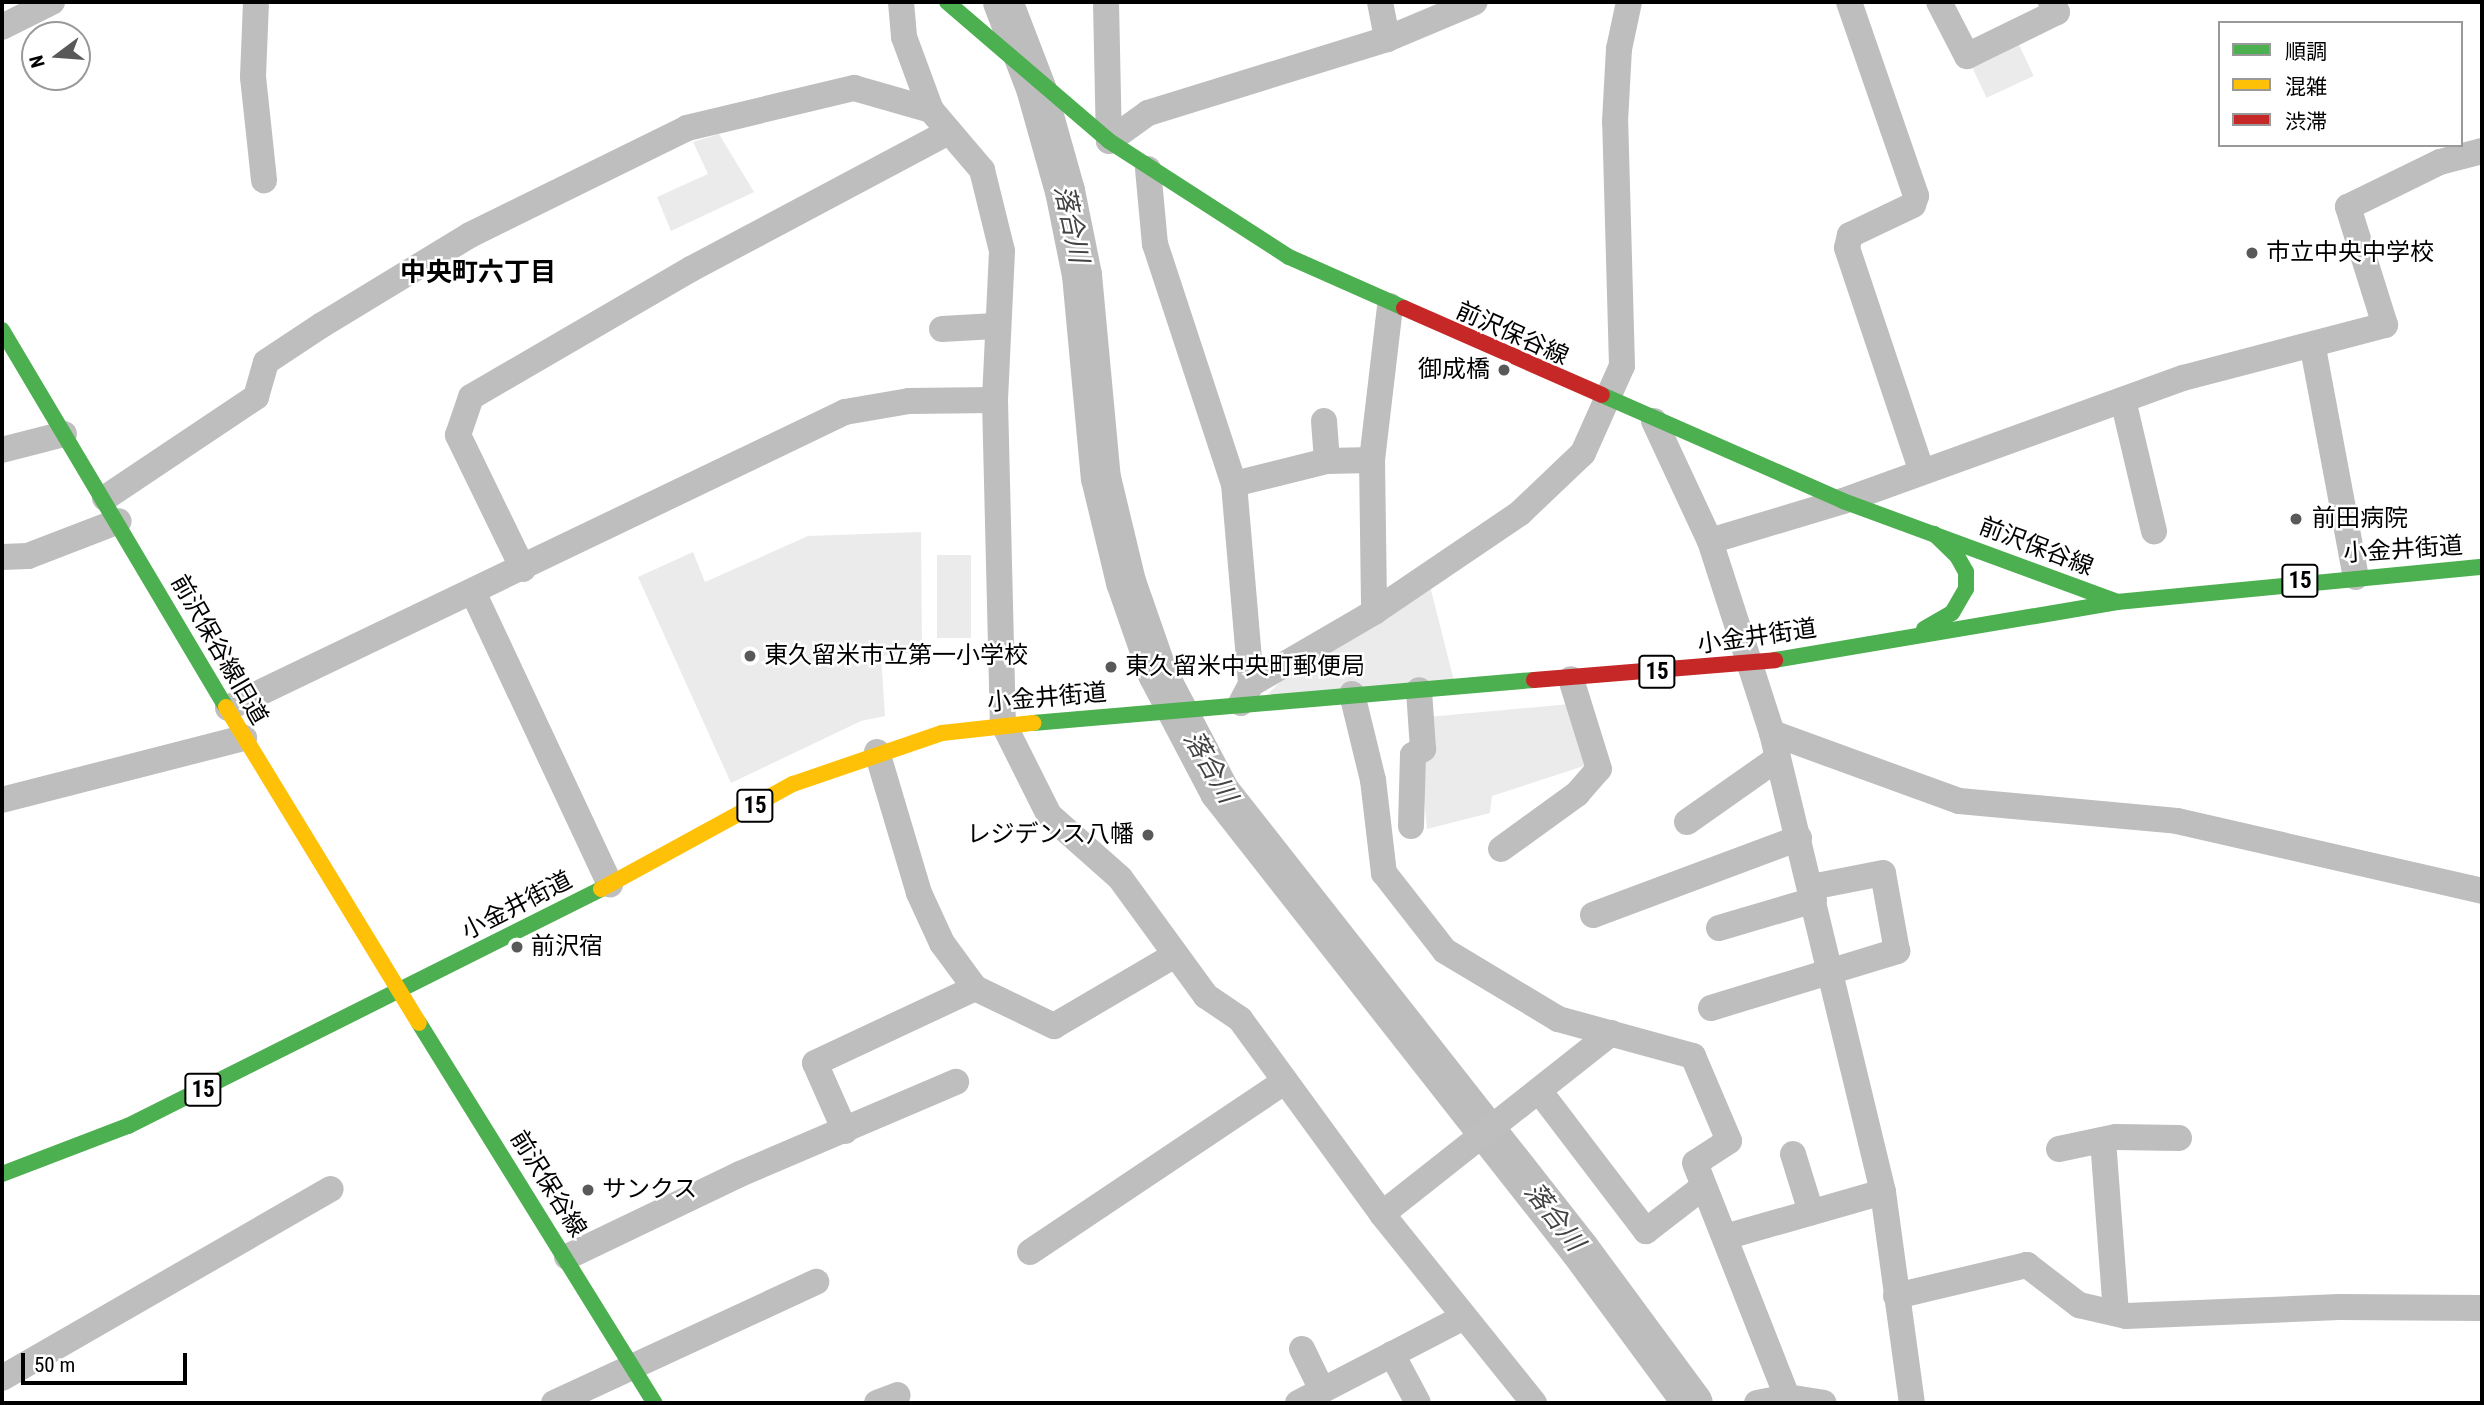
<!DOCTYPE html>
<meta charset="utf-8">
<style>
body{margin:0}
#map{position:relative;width:2484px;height:1405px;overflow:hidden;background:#fff;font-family:"Roboto Condensed","Noto Sans JP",sans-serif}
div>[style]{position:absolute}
.green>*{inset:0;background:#ebebeb;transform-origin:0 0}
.river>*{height:40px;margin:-20px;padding:0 20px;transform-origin:20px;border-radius:20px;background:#bdbdbd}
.street>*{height:26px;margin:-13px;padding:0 13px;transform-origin:13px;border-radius:13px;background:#bebebe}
.fast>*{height:16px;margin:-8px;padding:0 8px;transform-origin:8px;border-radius:8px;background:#4caf50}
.slow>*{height:16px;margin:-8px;padding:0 8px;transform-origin:8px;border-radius:8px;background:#ffc107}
.jam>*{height:16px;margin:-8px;padding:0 8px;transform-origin:8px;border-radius:8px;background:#c62828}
.dots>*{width:19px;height:19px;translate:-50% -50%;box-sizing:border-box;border:4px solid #fff;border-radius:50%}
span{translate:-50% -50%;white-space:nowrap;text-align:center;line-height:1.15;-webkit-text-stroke:5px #fff;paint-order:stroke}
.shield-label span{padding:2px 5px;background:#fff;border:2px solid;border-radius:5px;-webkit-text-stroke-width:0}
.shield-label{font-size:23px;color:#000;font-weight:700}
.poi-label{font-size:24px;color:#000}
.left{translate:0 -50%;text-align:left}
.right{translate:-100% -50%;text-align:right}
.street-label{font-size:24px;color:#000}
.water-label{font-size:26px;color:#424242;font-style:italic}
.neighbourhood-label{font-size:26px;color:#000;font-weight:700}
.frame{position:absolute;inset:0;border:4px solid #000;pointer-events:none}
.legend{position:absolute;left:2218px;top:21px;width:245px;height:126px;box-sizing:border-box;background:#fff;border:2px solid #999;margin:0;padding:9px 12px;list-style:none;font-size:21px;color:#000}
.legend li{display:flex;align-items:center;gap:14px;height:35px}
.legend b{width:35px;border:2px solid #999}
.north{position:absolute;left:21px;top:21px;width:70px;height:70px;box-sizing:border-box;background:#fff;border:2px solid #999;border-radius:50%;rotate:254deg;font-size:19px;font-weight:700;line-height:28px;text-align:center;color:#000}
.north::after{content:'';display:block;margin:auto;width:24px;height:32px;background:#595959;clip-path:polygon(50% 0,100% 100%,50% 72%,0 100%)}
.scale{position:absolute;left:21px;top:1353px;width:166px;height:32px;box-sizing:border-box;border:4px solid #000;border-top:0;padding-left:9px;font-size:21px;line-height:24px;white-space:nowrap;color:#000;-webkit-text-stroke:5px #fff;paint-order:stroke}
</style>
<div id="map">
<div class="green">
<i style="left:2015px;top:36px;width:44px;height:52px;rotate:65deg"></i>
<i style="clip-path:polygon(719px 134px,754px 192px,671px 231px,657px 197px,708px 174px,693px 142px)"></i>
<i style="clip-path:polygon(921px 532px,922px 651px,881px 656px,885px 716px,861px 721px,731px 783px,638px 577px,693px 552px,705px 582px,808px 536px)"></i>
<i style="left:937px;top:555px;width:34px;height:83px"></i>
<i style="clip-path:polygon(1430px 586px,1454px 681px,1264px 698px,1293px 669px)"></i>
<i style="clip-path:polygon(1571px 704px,1587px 765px,1492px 796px,1490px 813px,1427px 829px,1421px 766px,1428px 717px)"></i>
</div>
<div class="river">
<i style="left:1003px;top:2px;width:92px;rotate:69deg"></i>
<i style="left:1036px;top:88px;width:107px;rotate:74.3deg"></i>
<i style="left:1065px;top:191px;width:86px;rotate:78.6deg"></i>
<i style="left:1082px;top:275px;width:204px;rotate:84.7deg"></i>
<i style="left:1101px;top:478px;width:107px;rotate:76.5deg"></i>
<i style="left:1126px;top:582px;width:97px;rotate:70.8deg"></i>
<i style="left:1158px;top:674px;width:133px;rotate:62.3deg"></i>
<i style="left:1220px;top:792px;width:583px;rotate:51.83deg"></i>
<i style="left:1580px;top:1250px;width:190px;rotate:53.6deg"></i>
</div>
<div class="street">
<i style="left:256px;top:2px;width:75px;rotate:92.3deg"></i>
<i style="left:253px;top:77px;width:104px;rotate:83.9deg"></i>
<i style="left:901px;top:2px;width:35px;rotate:85deg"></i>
<i style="left:904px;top:37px;width:78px;rotate:69.7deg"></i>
<i style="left:931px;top:110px;width:79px;rotate:49.6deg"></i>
<i style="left:982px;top:170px;width:83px;rotate:76.1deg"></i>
<i style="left:1002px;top:251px;width:149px;rotate:92.7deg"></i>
<i style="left:995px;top:400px;width:323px;rotate:88.6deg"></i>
<i style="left:1003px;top:723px;width:103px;rotate:63.4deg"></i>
<i style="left:1049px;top:815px;width:95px;rotate:41.6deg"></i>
<i style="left:1120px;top:878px;width:146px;rotate:53.9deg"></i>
<i style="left:1206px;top:996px;width:41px;rotate:34.1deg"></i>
<i style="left:1240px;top:1019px;width:241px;rotate:53.9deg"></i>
<i style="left:1382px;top:1214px;width:243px;rotate:51.2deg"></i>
<i style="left:1106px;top:2px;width:139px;rotate:88.8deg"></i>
<i style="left:1380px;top:2px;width:38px;rotate:79deg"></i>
<i style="left:1849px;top:2px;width:205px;rotate:70.9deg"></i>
<i style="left:1916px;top:196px;width:9px;rotate:108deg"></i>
<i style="left:1913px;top:205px;width:70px;rotate:154.5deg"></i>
<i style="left:1850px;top:235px;width:13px;rotate:103deg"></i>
<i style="left:1847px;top:248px;width:236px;rotate:71.5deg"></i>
<i style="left:1939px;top:2px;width:61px;rotate:62.6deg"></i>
<i style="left:1967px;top:56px;width:100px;rotate:-26.1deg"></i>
<i style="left:2057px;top:12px;width:12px;rotate:-121deg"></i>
<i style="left:2px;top:27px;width:56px;rotate:-26.6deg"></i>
<i style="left:1109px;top:141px;width:48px;rotate:-35.7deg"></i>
<i style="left:1148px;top:113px;width:250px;rotate:-17.2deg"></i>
<i style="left:1387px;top:39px;width:95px;rotate:-22.8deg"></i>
<i style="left:1148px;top:169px;width:75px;rotate:84.7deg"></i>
<i style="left:1155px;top:244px;width:253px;rotate:71.8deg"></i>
<i style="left:1234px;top:484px;width:201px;rotate:85.1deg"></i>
<i style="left:942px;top:329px;width:53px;rotate:-3.2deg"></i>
<i style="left:2313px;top:348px;width:233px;rotate:79.4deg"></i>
<i style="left:2123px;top:400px;width:135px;rotate:76.7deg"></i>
<i style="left:1324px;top:421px;width:40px;rotate:85.7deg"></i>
<i style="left:1654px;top:421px;width:132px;rotate:65deg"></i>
<i style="left:1710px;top:541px;width:202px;rotate:72.1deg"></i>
<i style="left:1772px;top:733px;width:472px;rotate:76.4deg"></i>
<i style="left:1883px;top:1192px;width:213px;rotate:82.2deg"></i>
<i style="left:2px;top:450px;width:64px;rotate:-14.5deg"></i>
<i style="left:1372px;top:460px;width:155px;rotate:-83.3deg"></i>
<i style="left:1234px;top:484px;width:96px;rotate:-13.9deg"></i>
<i style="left:1327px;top:461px;width:45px;rotate:-1.3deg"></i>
<i style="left:1372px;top:460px;width:152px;rotate:89.2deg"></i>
<i style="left:105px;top:498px;width:182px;rotate:-33.8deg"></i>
<i style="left:256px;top:397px;width:36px;rotate:-74deg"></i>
<i style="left:266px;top:362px;width:67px;rotate:-33.5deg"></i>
<i style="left:322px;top:325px;width:173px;rotate:-31.3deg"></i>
<i style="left:470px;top:235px;width:242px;rotate:-26.2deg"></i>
<i style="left:687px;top:128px;width:172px;rotate:-13.5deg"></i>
<i style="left:854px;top:88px;width:80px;rotate:15.9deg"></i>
<i style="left:1710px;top:541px;width:139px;rotate:-16.7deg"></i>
<i style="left:1843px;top:501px;width:362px;rotate:-19.9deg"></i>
<i style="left:2183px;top:378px;width:209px;rotate:-14.7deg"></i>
<i style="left:2385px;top:325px;width:124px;rotate:-107.4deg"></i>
<i style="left:2348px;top:207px;width:102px;rotate:-26.1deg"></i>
<i style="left:2440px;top:162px;width:43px;rotate:-14.7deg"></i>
<i style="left:2px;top:557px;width:26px;rotate:-2deg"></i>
<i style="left:28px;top:556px;width:97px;rotate:-21deg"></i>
<i style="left:523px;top:569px;width:149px;rotate:-115.9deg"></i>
<i style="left:458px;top:435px;width:40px;rotate:-71.1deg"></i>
<i style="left:471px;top:397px;width:255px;rotate:-30.2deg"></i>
<i style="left:691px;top:269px;width:290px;rotate:-28deg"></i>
<i style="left:473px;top:592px;width:323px;rotate:64.9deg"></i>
<i style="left:1352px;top:694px;width:89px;rotate:76.3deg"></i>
<i style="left:1373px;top:780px;width:94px;rotate:83.3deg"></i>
<i style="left:1384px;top:873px;width:99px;rotate:52deg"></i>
<i style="left:1445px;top:951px;width:132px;rotate:31deg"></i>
<i style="left:1558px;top:1019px;width:140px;rotate:15.3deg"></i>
<i style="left:1693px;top:1056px;width:92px;rotate:67deg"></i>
<i style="left:1729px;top:1141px;width:40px;rotate:147.1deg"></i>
<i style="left:1695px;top:1163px;width:251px;rotate:68.5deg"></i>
<i style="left:1241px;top:703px;width:21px;rotate:-62deg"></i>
<i style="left:1251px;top:684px;width:143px;rotate:-30.3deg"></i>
<i style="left:1374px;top:612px;width:176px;rotate:-34.1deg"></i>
<i style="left:1520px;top:513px;width:87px;rotate:-43.6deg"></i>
<i style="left:1583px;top:453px;width:95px;rotate:-65.9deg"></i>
<i style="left:1622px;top:366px;width:244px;rotate:-91.6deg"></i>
<i style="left:1615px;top:122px;width:73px;rotate:-86.9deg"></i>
<i style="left:1619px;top:49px;width:48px;rotate:-78deg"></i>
<i style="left:228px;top:708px;width:684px;rotate:-25.63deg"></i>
<i style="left:845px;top:412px;width:65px;rotate:-9.8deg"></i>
<i style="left:909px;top:401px;width:86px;rotate:-0.7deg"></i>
<i style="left:1772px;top:733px;width:199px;rotate:20deg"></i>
<i style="left:1959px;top:801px;width:219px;rotate:5.2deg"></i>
<i style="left:2177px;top:821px;width:313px;rotate:12.9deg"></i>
<i style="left:877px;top:752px;width:147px;rotate:73.4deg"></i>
<i style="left:919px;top:893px;width:55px;rotate:65.3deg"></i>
<i style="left:942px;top:943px;width:56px;rotate:53.7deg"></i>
<i style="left:975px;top:988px;width:88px;rotate:25.7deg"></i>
<i style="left:1054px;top:1026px;width:140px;rotate:-30.4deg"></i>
<i style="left:2px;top:800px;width:250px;rotate:-14.4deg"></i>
<i style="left:1687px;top:822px;width:111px;rotate:-35.1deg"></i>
<i style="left:1411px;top:826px;width:71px;rotate:-88.4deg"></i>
<i style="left:1413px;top:755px;width:12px;rotate:-31deg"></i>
<i style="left:1423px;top:749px;width:59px;rotate:-93.9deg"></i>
<i style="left:1501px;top:849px;width:94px;rotate:-35.9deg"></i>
<i style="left:1577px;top:794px;width:33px;rotate:-49deg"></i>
<i style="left:1599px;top:769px;width:94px;rotate:-107.3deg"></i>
<i style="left:1593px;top:915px;width:220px;rotate:-20.5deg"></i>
<i style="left:1719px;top:928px;width:99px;rotate:-16.4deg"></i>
<i style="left:1711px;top:1008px;width:195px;rotate:-17deg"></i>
<i style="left:1897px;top:951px;width:79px;rotate:-100.2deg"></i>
<i style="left:1883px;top:873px;width:73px;rotate:169deg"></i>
<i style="left:1540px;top:1092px;width:175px;rotate:52.7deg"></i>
<i style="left:1646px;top:1231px;width:72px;rotate:-37.7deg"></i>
<i style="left:845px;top:1131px;width:74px;rotate:-113.8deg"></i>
<i style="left:815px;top:1063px;width:177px;rotate:-25.1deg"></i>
<i style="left:2103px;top:1140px;width:173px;rotate:85.7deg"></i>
<i style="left:2059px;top:1149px;width:58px;rotate:-11.9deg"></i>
<i style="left:2116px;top:1137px;width:63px;rotate:0.9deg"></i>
<i style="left:1793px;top:1154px;width:61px;rotate:72.8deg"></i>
<i style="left:1382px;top:1214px;width:292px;rotate:-38.3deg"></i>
<i style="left:1725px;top:1237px;width:164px;rotate:-15.9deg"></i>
<i style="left:1030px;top:1252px;width:307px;rotate:-33.8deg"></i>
<i style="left:567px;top:1257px;width:192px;rotate:-25.6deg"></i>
<i style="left:740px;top:1174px;width:235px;rotate:-23.1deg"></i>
<i style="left:1896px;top:1296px;width:135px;rotate:-13.3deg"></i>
<i style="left:2027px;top:1265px;width:66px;rotate:37.6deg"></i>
<i style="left:2079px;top:1305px;width:48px;rotate:13.2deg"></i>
<i style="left:2126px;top:1316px;width:213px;rotate:-2.4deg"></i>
<i style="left:2339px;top:1307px;width:143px;rotate:0.4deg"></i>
<i style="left:1302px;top:1349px;width:46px;rotate:64deg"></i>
<i style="left:1392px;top:1354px;width:55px;rotate:62deg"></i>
<i style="left:2px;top:1378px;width:379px;rotate:-29.9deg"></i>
<i style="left:554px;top:1403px;width:289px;rotate:-24.8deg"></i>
<i style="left:877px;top:1403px;width:22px;rotate:-21deg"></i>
<i style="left:1298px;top:1403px;width:187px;rotate:-27.4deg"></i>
<i style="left:1757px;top:1403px;width:31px;rotate:-11deg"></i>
<i style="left:1787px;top:1397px;width:37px;rotate:9deg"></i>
</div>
<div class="fast">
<i style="left:947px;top:2px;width:213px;rotate:40.6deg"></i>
<i style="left:1109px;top:141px;width:214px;rotate:32.8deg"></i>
<i style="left:1289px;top:257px;width:126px;rotate:23.9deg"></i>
<i style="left:2px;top:330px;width:439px;rotate:59.3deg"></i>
<i style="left:1602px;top:395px;width:263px;rotate:23.7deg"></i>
<i style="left:1843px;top:501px;width:292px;rotate:20.2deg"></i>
<i style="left:1924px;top:629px;width:32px;rotate:-30deg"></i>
<i style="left:1952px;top:613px;width:28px;rotate:-60deg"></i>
<i style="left:1966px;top:589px;width:17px;rotate:-90deg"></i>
<i style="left:1966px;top:572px;width:18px;rotate:-119deg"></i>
<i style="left:1957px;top:556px;width:32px;rotate:-136deg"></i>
<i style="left:1775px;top:660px;width:347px;rotate:-9.6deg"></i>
<i style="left:2117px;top:602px;width:367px;rotate:-5.5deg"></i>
<i style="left:1033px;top:723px;width:503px;rotate:-4.91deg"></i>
<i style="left:419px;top:1023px;width:447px;rotate:58.2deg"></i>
<i style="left:2px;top:1174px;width:135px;rotate:-20.9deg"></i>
<i style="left:128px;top:1126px;width:529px;rotate:-26.61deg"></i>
</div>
<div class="slow">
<i style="left:226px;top:707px;width:370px;rotate:58.6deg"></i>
<i style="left:601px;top:889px;width:219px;rotate:-28.7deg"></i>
<i style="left:793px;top:784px;width:157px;rotate:-18.9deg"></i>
<i style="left:942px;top:733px;width:92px;rotate:-6.3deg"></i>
</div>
<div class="jam">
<i style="left:1404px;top:308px;width:216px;rotate:23.7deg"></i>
<i style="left:1534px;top:680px;width:242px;rotate:-4.7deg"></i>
</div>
<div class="dots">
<i style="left:2252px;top:253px;background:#595959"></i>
<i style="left:1504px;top:370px;background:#595959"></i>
<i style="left:2296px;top:519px;background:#595959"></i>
<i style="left:750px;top:656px;background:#595959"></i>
<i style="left:1111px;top:667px;background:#595959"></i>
<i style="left:1148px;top:835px;background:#595959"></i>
<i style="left:517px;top:947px;background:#595959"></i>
<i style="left:588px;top:1190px;background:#595959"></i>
</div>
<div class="shield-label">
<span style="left:2300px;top:581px">15</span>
<span style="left:1657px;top:672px">15</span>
<span style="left:755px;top:806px">15</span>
<span style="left:203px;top:1090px">15</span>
</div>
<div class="poi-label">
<span class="left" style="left:2266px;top:253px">市立中央中学校</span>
<span class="right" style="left:1490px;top:370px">御成橋</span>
<span class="left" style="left:2312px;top:519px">前田病院</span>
<span class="left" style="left:764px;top:656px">東久留米市立第一小学校</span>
<span class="left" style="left:1125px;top:667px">東久留米中央町郵便局</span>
<span class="right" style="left:1134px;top:835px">レジデンス八幡</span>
<span class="left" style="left:531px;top:947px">前沢宿</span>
<span class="left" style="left:602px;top:1190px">サンクス</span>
</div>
<div class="street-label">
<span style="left:1512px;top:334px;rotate:24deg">前沢保谷線</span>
<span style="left:2036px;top:547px;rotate:21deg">前沢保谷線</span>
<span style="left:2403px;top:550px;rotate:-4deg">小金井街道</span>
<span style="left:1757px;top:637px;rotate:-8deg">小金井街道</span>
<span style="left:219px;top:650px;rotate:60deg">前沢保谷線旧道</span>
<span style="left:1047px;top:698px;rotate:-5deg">小金井街道</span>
<span style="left:517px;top:906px;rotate:-27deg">小金井街道</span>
<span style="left:548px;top:1184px;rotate:58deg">前沢保谷線</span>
</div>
<div class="water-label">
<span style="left:1071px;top:224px;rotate:78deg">落合川</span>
<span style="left:1210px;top:767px;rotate:60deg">落合川</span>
<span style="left:1554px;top:1217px;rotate:52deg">落合川</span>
</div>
<div class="neighbourhood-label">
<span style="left:478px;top:273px">中央町六丁目</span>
</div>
<div class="frame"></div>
<ul class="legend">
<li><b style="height:9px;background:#4caf50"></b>順調</li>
<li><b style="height:9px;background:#ffc107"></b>混雑</li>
<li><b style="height:9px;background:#c62828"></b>渋滞</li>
</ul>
<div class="north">N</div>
<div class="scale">50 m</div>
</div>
